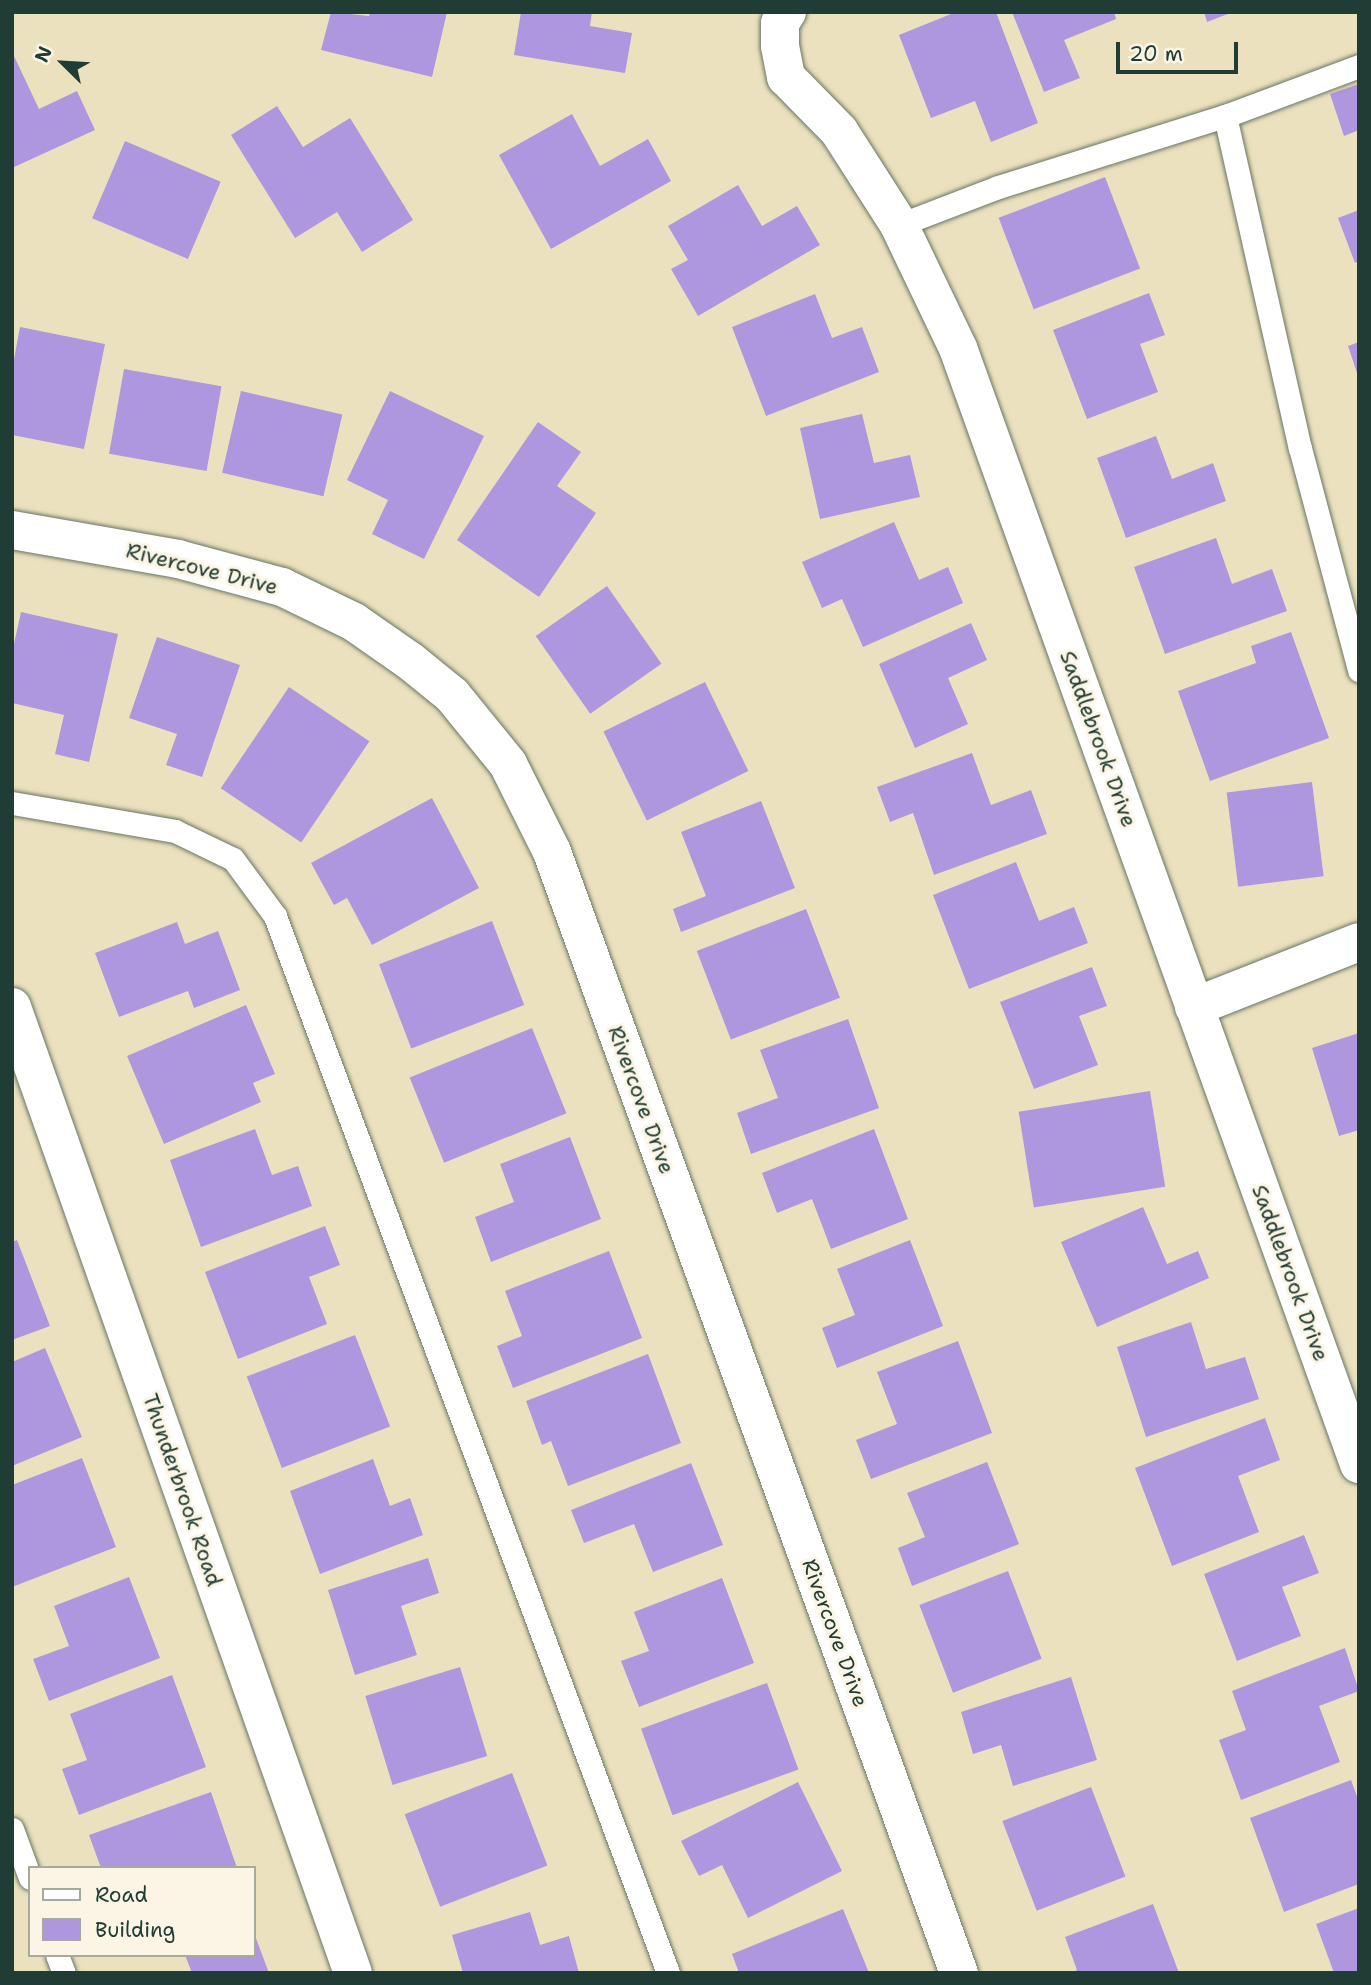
<!DOCTYPE html>
<style>
body{margin:0}
#map{position:relative;width:1371px;height:1985px;overflow:hidden;background:#ece1be;font-family:"Shantell Sans",sans-serif}
div>[style]{position:absolute}
.building>*{inset:0;background:#af97df;transform-origin:0 0}
.roads{filter:drop-shadow(0 0 2px #677664) drop-shadow(0 0 2px #677664)}
.service>*{height:23px;margin:-11.5px;padding:0 11.5px;transform-origin:11.5px;border-radius:11.5px;background:#fff}
.minor>*{height:38px;margin:-19px;padding:0 19px;transform-origin:19px;border-radius:19px;background:#fff}
.tertiary>*{height:38px;margin:-19px;padding:0 19px;transform-origin:19px;border-radius:19px;background:#fff}
span{translate:-50% -50%;white-space:nowrap;text-align:center;line-height:1.15;-webkit-text-stroke:6px #fcf5e5;paint-order:stroke}
.street-label{font-size:21px;color:#1f3d34}
.frame{position:absolute;inset:0;border:14px solid #1f3d34;pointer-events:none}
.legend{position:absolute;left:28px;top:1866px;width:228px;height:91px;box-sizing:border-box;background:#fcf5e5;border:2px solid #a4ab9e;margin:0;padding:9px 12px;list-style:none;font-size:21px;color:#1f3d34}
.legend li{display:flex;align-items:center;gap:14px;height:35px}
.legend b{width:35px;border:2px solid #a4ab9e}
.north{position:absolute;left:28px;top:28px;width:70px;height:70px;-webkit-text-stroke:5px #fcf5e5;paint-order:stroke;rotate:294deg;font-size:19px;font-weight:700;line-height:28px;text-align:center;color:#1f3d34}
.north::after{content:'';display:block;margin:auto;width:24px;height:32px;background:#1f3d34;clip-path:polygon(50% 0,100% 100%,50% 72%,0 100%)}
.scale{position:absolute;left:1116px;top:42px;width:122px;height:32px;box-sizing:border-box;border:4px solid #1f3d34;border-top:0;padding-left:9px;font-size:21px;line-height:24px;white-space:nowrap;color:#1f3d34;-webkit-text-stroke:5px #fcf5e5;paint-order:stroke}
</style>
<div id="map">
<div class="building">
<i style="clip-path:polygon(331px 12px,369px 16px,370px 12px,447px 12px,432px 77px,321px 50px)"></i>
<i style="clip-path:polygon(521px 12px,592px 12px,590px 26px,632px 33px,625px 73px,514px 55px)"></i>
<i style="clip-path:polygon(956px 12px,996px 12px,1038px 123px,991px 142px,975px 101px,931px 118px,899px 35px)"></i>
<i style="clip-path:polygon(1012px 12px,1114px 12px,1116px 19px,1064px 40px,1080px 78px,1044px 92px)"></i>
<i style="clip-path:polygon(1204px 12px,1233px 12px,1207px 22px)"></i>
<i style="clip-path:polygon(14px 56px,39px 109px,77px 91px,95px 130px,12px 168px)"></i>
<i style="clip-path:polygon(1359px 84px,1359px 130px,1344px 136px,1330px 94px)"></i>
<i style="clip-path:polygon(277px 106px,303px 147px,350px 118px,413px 220px,362px 252px,337px 212px,295px 238px,231px 135px)"></i>
<i style="clip-path:polygon(572px 114px,600px 166px,648px 139px,671px 181px,551px 249px,499px 155px)"></i>
<i style="left:125px;top:141px;width:104px;height:84px;rotate:23deg"></i>
<i style="left:1105px;top:177px;width:98px;height:114px;rotate:69deg"></i>
<i style="clip-path:polygon(738px 185px,762px 226px,797px 206px,820px 245px,698px 316px,671px 269px,688px 260px,668px 226px)"></i>
<i style="clip-path:polygon(1359px 210px,1359px 261px,1355px 263px,1338px 218px)"></i>
<i style="clip-path:polygon(1149px 293px,1165px 335px,1140px 344px,1158px 392px,1087px 419px,1053px 330px)"></i>
<i style="clip-path:polygon(815px 294px,832px 338px,862px 327px,879px 372px,766px 416px,732px 327px)"></i>
<i style="clip-path:polygon(20px 327px,105px 344px,84px 449px,12px 435px,12px 370px)"></i>
<i style="clip-path:polygon(1359px 342px,1359px 376px,1358px 376px,1348px 346px)"></i>
<i style="left:124px;top:369px;width:99px;height:86px;rotate:10deg"></i>
<i style="left:241px;top:391px;width:104px;height:84px;rotate:13deg"></i>
<i style="clip-path:polygon(390px 391px,484px 436px,424px 559px,372px 534px,388px 500px,347px 480px)"></i>
<i style="clip-path:polygon(862px 414px,874px 463px,910px 455px,920px 497px,820px 519px,800px 428px)"></i>
<i style="clip-path:polygon(538px 422px,581px 452px,557px 486px,596px 513px,539px 597px,457px 540px)"></i>
<i style="clip-path:polygon(1156px 436px,1172px 479px,1213px 463px,1226px 501px,1126px 538px,1097px 458px)"></i>
<i style="clip-path:polygon(894px 522px,919px 580px,948px 567px,963px 603px,863px 647px,842px 599px,822px 608px,802px 562px)"></i>
<i style="clip-path:polygon(1216px 538px,1232px 584px,1272px 569px,1287px 611px,1165px 654px,1134px 567px)"></i>
<i style="left:607px;top:586px;width:95px;height:87px;rotate:55deg"></i>
<i style="clip-path:polygon(21px 612px,118px 634px,89px 762px,55px 754px,64px 715px,12px 703px,12px 653px)"></i>
<i style="clip-path:polygon(971px 623px,987px 660px,948px 678px,968px 724px,915px 748px,879px 664px)"></i>
<i style="clip-path:polygon(1291px 632px,1329px 738px,1210px 781px,1178px 691px,1256px 663px,1251px 646px)"></i>
<i style="clip-path:polygon(157px 637px,240px 665px,202px 777px,166px 765px,177px 734px,129px 718px)"></i>
<i style="left:705px;top:682px;width:99px;height:113px;rotate:64deg"></i>
<i style="left:289px;top:687px;width:97px;height:122px;rotate:34deg"></i>
<i style="clip-path:polygon(972px 753px,991px 805px,1031px 790px,1047px 834px,934px 875px,913px 813px,890px 822px,877px 787px)"></i>
<i style="left:1312px;top:782px;width:95px;height:86px;rotate:83deg"></i>
<i style="clip-path:polygon(432px 798px,479px 888px,372px 945px,347px 898px,334px 905px,311px 863px)"></i>
<i style="clip-path:polygon(761px 801px,795px 888px,681px 932px,673px 909px,706px 896px,681px 832px)"></i>
<i style="clip-path:polygon(1016px 862px,1039px 921px,1074px 907px,1088px 943px,969px 989px,933px 895px)"></i>
<i style="left:806px;top:909px;width:95px;height:117px;rotate:69deg"></i>
<i style="left:492px;top:921px;width:90px;height:121px;rotate:69deg"></i>
<i style="clip-path:polygon(177px 922px,185px 944px,218px 931px,240px 990px,194px 1008px,188px 991px,119px 1017px,95px 953px)"></i>
<i style="clip-path:polygon(1092px 967px,1107px 1006px,1079px 1016px,1098px 1065px,1034px 1089px,1000px 1002px)"></i>
<i style="clip-path:polygon(246px 1005px,275px 1074px,253px 1083px,261px 1102px,164px 1144px,127px 1056px)"></i>
<i style="clip-path:polygon(848px 1019px,879px 1108px,751px 1154px,737px 1113px,778px 1098px,760px 1050px)"></i>
<i style="left:532px;top:1028px;width:92px;height:132px;rotate:68deg"></i>
<i style="clip-path:polygon(1359px 1033px,1359px 1130px,1339px 1136px,1312px 1048px)"></i>
<i style="left:1150px;top:1091px;width:97px;height:133px;rotate:81deg"></i>
<i style="clip-path:polygon(255px 1129px,272px 1175px,298px 1166px,312px 1206px,201px 1247px,170px 1160px)"></i>
<i style="clip-path:polygon(874px 1129px,908px 1219px,831px 1249px,812px 1199px,777px 1213px,762px 1173px)"></i>
<i style="clip-path:polygon(570px 1137px,601px 1219px,491px 1262px,475px 1217px,514px 1202px,500px 1164px)"></i>
<i style="clip-path:polygon(1143px 1207px,1167px 1264px,1198px 1251px,1209px 1278px,1097px 1327px,1061px 1242px)"></i>
<i style="clip-path:polygon(325px 1226px,340px 1265px,309px 1277px,327px 1324px,238px 1359px,205px 1272px)"></i>
<i style="clip-path:polygon(17px 1240px,50px 1326px,12px 1340px,12px 1242px)"></i>
<i style="clip-path:polygon(910px 1240px,943px 1326px,837px 1368px,822px 1328px,855px 1315px,837px 1269px)"></i>
<i style="clip-path:polygon(609px 1251px,642px 1338px,513px 1388px,497px 1346px,522px 1336px,505px 1291px)"></i>
<i style="clip-path:polygon(1191px 1322px,1206px 1369px,1245px 1357px,1259px 1399px,1146px 1437px,1117px 1347px)"></i>
<i style="left:355px;top:1335px;width:98px;height:116px;rotate:69deg"></i>
<i style="clip-path:polygon(958px 1341px,992px 1433px,871px 1479px,856px 1440px,897px 1424px,877px 1372px)"></i>
<i style="clip-path:polygon(45px 1348px,82px 1437px,12px 1466px,12px 1362px)"></i>
<i style="clip-path:polygon(648px 1354px,681px 1443px,568px 1486px,551px 1441px,542px 1445px,526px 1401px)"></i>
<i style="clip-path:polygon(1265px 1418px,1280px 1460px,1238px 1476px,1259px 1532px,1172px 1566px,1135px 1468px)"></i>
<i style="clip-path:polygon(82px 1458px,116px 1547px,12px 1587px,12px 1485px)"></i>
<i style="clip-path:polygon(373px 1459px,390px 1506px,410px 1498px,423px 1535px,320px 1574px,290px 1491px)"></i>
<i style="clip-path:polygon(987px 1462px,1019px 1544px,912px 1586px,898px 1548px,925px 1537px,907px 1493px)"></i>
<i style="clip-path:polygon(691px 1463px,723px 1545px,653px 1572px,634px 1524px,584px 1543px,571px 1510px)"></i>
<i style="clip-path:polygon(1304px 1535px,1319px 1573px,1282px 1587px,1301px 1636px,1237px 1661px,1204px 1574px)"></i>
<i style="clip-path:polygon(428px 1558px,439px 1593px,401px 1606px,417px 1655px,355px 1675px,328px 1590px)"></i>
<i style="left:1008px;top:1571px;width:94px;height:95px;rotate:69deg"></i>
<i style="clip-path:polygon(129px 1577px,160px 1658px,49px 1701px,33px 1659px,69px 1646px,54px 1606px)"></i>
<i style="clip-path:polygon(722px 1578px,754px 1663px,639px 1707px,621px 1661px,649px 1651px,634px 1612px)"></i>
<i style="clip-path:polygon(1345px 1648px,1359px 1691px,1319px 1706px,1340px 1762px,1241px 1800px,1219px 1740px,1246px 1730px,1232px 1691px)"></i>
<i style="left:460px;top:1667px;width:93px;height:99px;rotate:73deg"></i>
<i style="clip-path:polygon(172px 1675px,206px 1767px,79px 1815px,62px 1769px,87px 1760px,70px 1714px)"></i>
<i style="clip-path:polygon(1071px 1677px,1097px 1760px,1013px 1786px,1001px 1745px,973px 1754px,961px 1712px)"></i>
<i style="left:767px;top:1683px;width:92px;height:134px;rotate:70deg"></i>
<i style="left:512px;top:1773px;width:99px;height:115px;rotate:69deg"></i>
<i style="clip-path:polygon(1351px 1780px,1359px 1802px,1359px 1884px,1284px 1912px,1250px 1818px)"></i>
<i style="clip-path:polygon(798px 1782px,842px 1871px,748px 1918px,722px 1865px,699px 1876px,681px 1841px)"></i>
<i style="left:1091px;top:1787px;width:96px;height:95px;rotate:69deg"></i>
<i style="clip-path:polygon(211px 1792px,237px 1868px,101px 1868px,89px 1835px)"></i>
<i style="clip-path:polygon(1153px 1904px,1179px 1973px,1071px 1973px,1077px 1970px,1065px 1937px)"></i>
<i style="clip-path:polygon(1359px 1908px,1359px 1973px,1334px 1973px,1316px 1924px)"></i>
<i style="clip-path:polygon(843px 1909px,869px 1973px,739px 1973px,732px 1954px)"></i>
<i style="clip-path:polygon(530px 1912px,540px 1945px,569px 1936px,579px 1973px,463px 1973px,452px 1935px)"></i>
<i style="clip-path:polygon(254px 1933px,269px 1973px,192px 1973px,185px 1955px,254px 1955px)"></i>
</div>
<div class="roads">
<div class="service">
<i style="left:1359px;top:66px;width:143px;rotate:159.5deg"></i>
<i style="left:1225px;top:116px;width:340px;rotate:77.3deg"></i>
<i style="left:1300px;top:448px;width:230px;rotate:75.1deg"></i>
<i style="left:899px;top:225px;width:106px;rotate:-21deg"></i>
<i style="left:998px;top:187px;width:238px;rotate:-17.4deg"></i>
<i style="left:12px;top:803px;width:165px;rotate:9.7deg"></i>
<i style="left:175px;top:831px;width:64px;rotate:25.8deg"></i>
<i style="left:233px;top:859px;width:71px;rotate:53.6deg"></i>
<i style="left:275px;top:916px;width:1128px;rotate:69.6deg"></i>
<i style="left:12px;top:1829px;width:52px;rotate:69.8deg"></i>
<i style="left:57px;top:1955px;width:19px;rotate:69deg"></i>
</div>
<div class="minor">
<i style="left:787px;top:12px;width:13px;rotate:122deg"></i>
<i style="left:780px;top:23px;width:23px;rotate:90deg"></i>
<i style="left:780px;top:46px;width:32px;rotate:79deg"></i>
<i style="left:786px;top:77px;width:76px;rotate:45.5deg"></i>
<i style="left:839px;top:131px;width:112px;rotate:57.4deg"></i>
<i style="left:899px;top:225px;width:136px;rotate:64.4deg"></i>
<i style="left:958px;top:348px;width:1186px;rotate:70.24deg"></i>
<i style="left:12px;top:1007px;width:1024px;rotate:70.56deg"></i>
<i style="left:1194px;top:1007px;width:177px;rotate:-21.5deg"></i>
</div>
<div class="tertiary">
<i style="left:12px;top:530px;width:169px;rotate:9.9deg"></i>
<i style="left:178px;top:559px;width:108px;rotate:15.1deg"></i>
<i style="left:282px;top:587px;width:80px;rotate:25.9deg"></i>
<i style="left:354px;top:622px;width:68px;rotate:34.9deg"></i>
<i style="left:410px;top:661px;width:54px;rotate:39deg"></i>
<i style="left:452px;top:695px;width:89px;rotate:50.9deg"></i>
<i style="left:508px;top:764px;width:98px;rotate:63.4deg"></i>
<i style="left:552px;top:852px;width:1193px;rotate:70.05deg"></i>
</div>
</div>
<div class="street-label">
<span style="left:202px;top:569px;rotate:14deg">Rivercove Drive</span>
<span style="left:1098px;top:739px;rotate:70deg">Saddlebrook Drive</span>
<span style="left:641px;top:1100px;rotate:70deg">Rivercove Drive</span>
<span style="left:1290px;top:1273px;rotate:70deg">Saddlebrook Drive</span>
<span style="left:182px;top:1490px;rotate:71deg">Thunderbrook Road</span>
<span style="left:835px;top:1633px;rotate:70deg">Rivercove Drive</span>
</div>
<div class="frame"></div>
<ul class="legend">
<li><b style="height:9px;background:#fff"></b>Road</li>
<li><b style="height:19px;background:#af97df"></b>Building</li>
</ul>
<div class="north">N</div>
<div class="scale">20 m</div>
</div>
